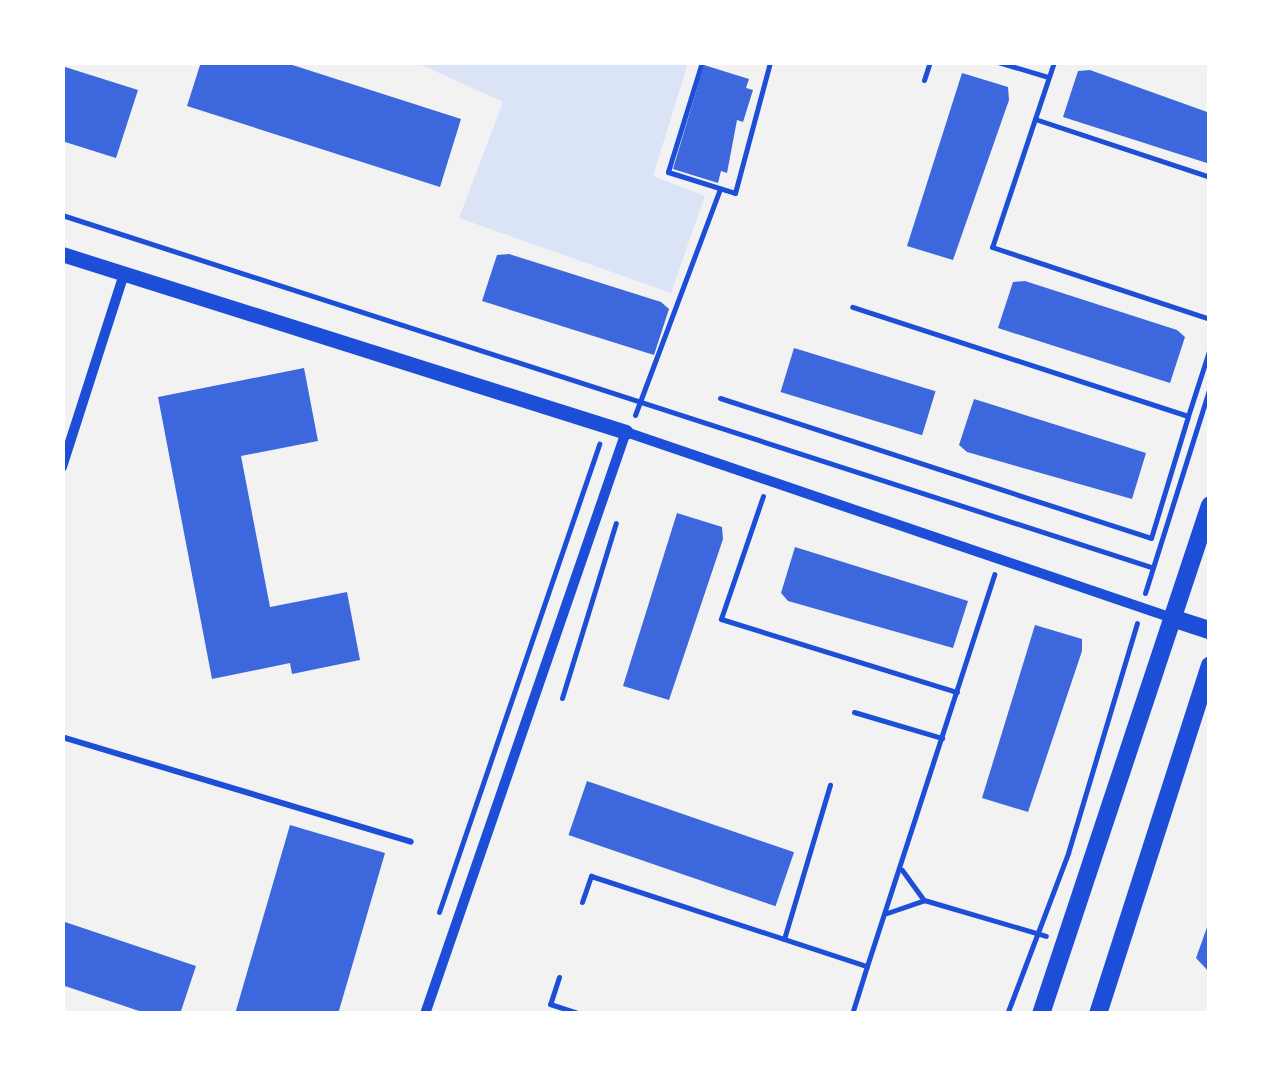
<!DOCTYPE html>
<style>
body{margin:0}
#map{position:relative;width:1272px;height:1076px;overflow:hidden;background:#f2f2f2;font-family:Poppins,sans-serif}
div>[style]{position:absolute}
.green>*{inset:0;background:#dbe4f7}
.building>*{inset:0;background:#3d67dc;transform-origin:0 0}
.path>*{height:5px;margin:-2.5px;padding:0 2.5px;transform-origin:2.5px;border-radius:2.5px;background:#1d4ed8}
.service>*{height:6px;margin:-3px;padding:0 3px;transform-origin:3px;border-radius:3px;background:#1d4ed8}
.minor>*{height:10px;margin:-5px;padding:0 5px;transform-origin:5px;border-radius:5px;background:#1d4ed8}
.tertiary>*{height:15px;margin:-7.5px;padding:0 7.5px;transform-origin:7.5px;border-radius:7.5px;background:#1d4ed8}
.secondary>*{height:18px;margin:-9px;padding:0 9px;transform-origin:9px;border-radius:9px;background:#1d4ed8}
span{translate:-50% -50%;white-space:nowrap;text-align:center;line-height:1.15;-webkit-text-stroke:10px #fff;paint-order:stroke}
.frame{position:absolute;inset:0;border:65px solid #fff;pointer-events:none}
</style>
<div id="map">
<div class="green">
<i style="clip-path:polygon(417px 63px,688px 63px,653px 176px,705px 196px,671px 293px,459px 218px,503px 102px)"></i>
</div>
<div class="building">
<i style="clip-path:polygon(201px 62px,283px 62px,461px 119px,440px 187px,187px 106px)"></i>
<i style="clip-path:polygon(704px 65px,749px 79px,746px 88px,753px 90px,743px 122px,737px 120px,727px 173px,721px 171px,718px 183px,673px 169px)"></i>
<i style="clip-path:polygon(62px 66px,138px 90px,116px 158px,62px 141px)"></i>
<i style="clip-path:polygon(1090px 70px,1210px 113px,1210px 164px,1063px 117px,1078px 71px)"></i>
<i style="clip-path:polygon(962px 73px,1008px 87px,1009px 100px,953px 260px,907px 246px)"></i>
<i style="clip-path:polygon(509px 254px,661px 302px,669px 309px,654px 355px,482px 301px,497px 255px)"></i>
<i style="clip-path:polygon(1025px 281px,1177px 330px,1185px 337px,1170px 383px,998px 328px,1013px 282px)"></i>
<i style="left:794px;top:348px;width:148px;height:46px;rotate:17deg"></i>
<i style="clip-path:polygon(304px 368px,318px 441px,241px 456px,270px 607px,347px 592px,360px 660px,292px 674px,290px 663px,212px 679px,158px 397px)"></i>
<i style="clip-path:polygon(974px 399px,1146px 453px,1132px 499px,967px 452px,959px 445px)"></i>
<i style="clip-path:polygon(677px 513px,722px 527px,723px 539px,669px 700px,623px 686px)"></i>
<i style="clip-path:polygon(795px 547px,968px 601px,953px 648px,788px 601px,781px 593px)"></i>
<i style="clip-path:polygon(1035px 625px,1082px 639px,1082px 651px,1028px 812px,982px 798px)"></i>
<i style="left:587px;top:781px;width:219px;height:57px;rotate:19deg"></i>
<i style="clip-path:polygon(290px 825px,385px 853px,338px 1014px,235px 1014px)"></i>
<i style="clip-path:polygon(1210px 919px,1210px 973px,1196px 958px)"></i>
<i style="clip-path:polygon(62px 921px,196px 966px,180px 1014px,148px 1014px,62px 985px)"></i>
</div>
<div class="path">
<i style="left:702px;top:62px;width:115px;rotate:107.2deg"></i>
<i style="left:668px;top:172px;width:70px;rotate:17.4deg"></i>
<i style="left:735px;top:193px;width:136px;rotate:-75deg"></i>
<i style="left:998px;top:62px;width:52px;rotate:16.7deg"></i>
<i style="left:1054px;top:62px;width:195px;rotate:108.5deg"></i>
<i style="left:992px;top:247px;width:230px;rotate:18.3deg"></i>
<i style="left:1207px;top:62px;width:3px;rotate:18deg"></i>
<i style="left:924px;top:80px;width:19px;rotate:-72deg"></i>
<i style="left:1035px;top:119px;width:184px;rotate:18.3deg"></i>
<i style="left:62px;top:215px;width:1144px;rotate:17.91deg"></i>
<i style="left:720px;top:398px;width:453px;rotate:18deg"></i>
<i style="left:1151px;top:538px;width:127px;rotate:-73.1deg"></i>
<i style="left:1188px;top:416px;width:353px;rotate:-162deg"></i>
<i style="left:635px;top:415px;width:241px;rotate:-69.4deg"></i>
<i style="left:1188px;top:416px;width:71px;rotate:-72.1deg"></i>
<i style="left:763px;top:496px;width:130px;rotate:108.9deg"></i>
<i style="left:721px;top:619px;width:247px;rotate:17.2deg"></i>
<i style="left:1145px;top:593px;width:216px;rotate:-72.5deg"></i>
<i style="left:562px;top:698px;width:183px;rotate:-72.9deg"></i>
<i style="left:854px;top:712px;width:92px;rotate:16.5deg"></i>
<i style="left:902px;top:870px;width:37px;rotate:54deg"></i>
<i style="left:582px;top:902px;width:28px;rotate:-71deg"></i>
<i style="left:591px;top:876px;width:290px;rotate:18.1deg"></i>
<i style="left:867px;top:966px;width:50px;rotate:107.4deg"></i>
<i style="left:439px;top:912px;width:495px;rotate:-71.1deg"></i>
<i style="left:887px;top:913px;width:39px;rotate:-19deg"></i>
<i style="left:924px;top:900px;width:127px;rotate:16.4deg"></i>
<i style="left:784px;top:939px;width:161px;rotate:-73.4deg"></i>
<i style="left:867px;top:966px;width:412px;rotate:-72deg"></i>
<i style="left:559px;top:977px;width:28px;rotate:108deg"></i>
<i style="left:550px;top:1004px;width:32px;rotate:18deg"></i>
<i style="left:1007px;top:1014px;width:172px;rotate:-69.2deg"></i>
<i style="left:1068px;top:853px;width:240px;rotate:-73.3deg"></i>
</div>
<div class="service">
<i style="left:62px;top:737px;width:364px;rotate:16.7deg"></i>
</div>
<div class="minor">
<i style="left:62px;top:467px;width:203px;rotate:-72.2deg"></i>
<i style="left:425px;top:1014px;width:616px;rotate:-70.95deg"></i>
<i style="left:626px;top:432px;width:577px;rotate:18.81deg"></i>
</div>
<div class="tertiary">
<i style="left:62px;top:254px;width:591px;rotate:17.52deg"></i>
</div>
<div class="secondary">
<i style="left:1172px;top:618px;width:40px;rotate:18deg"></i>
<i style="left:1041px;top:1014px;width:536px;rotate:-71.63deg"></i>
<i style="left:1098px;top:1014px;width:366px;rotate:-72.2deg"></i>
</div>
<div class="frame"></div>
</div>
